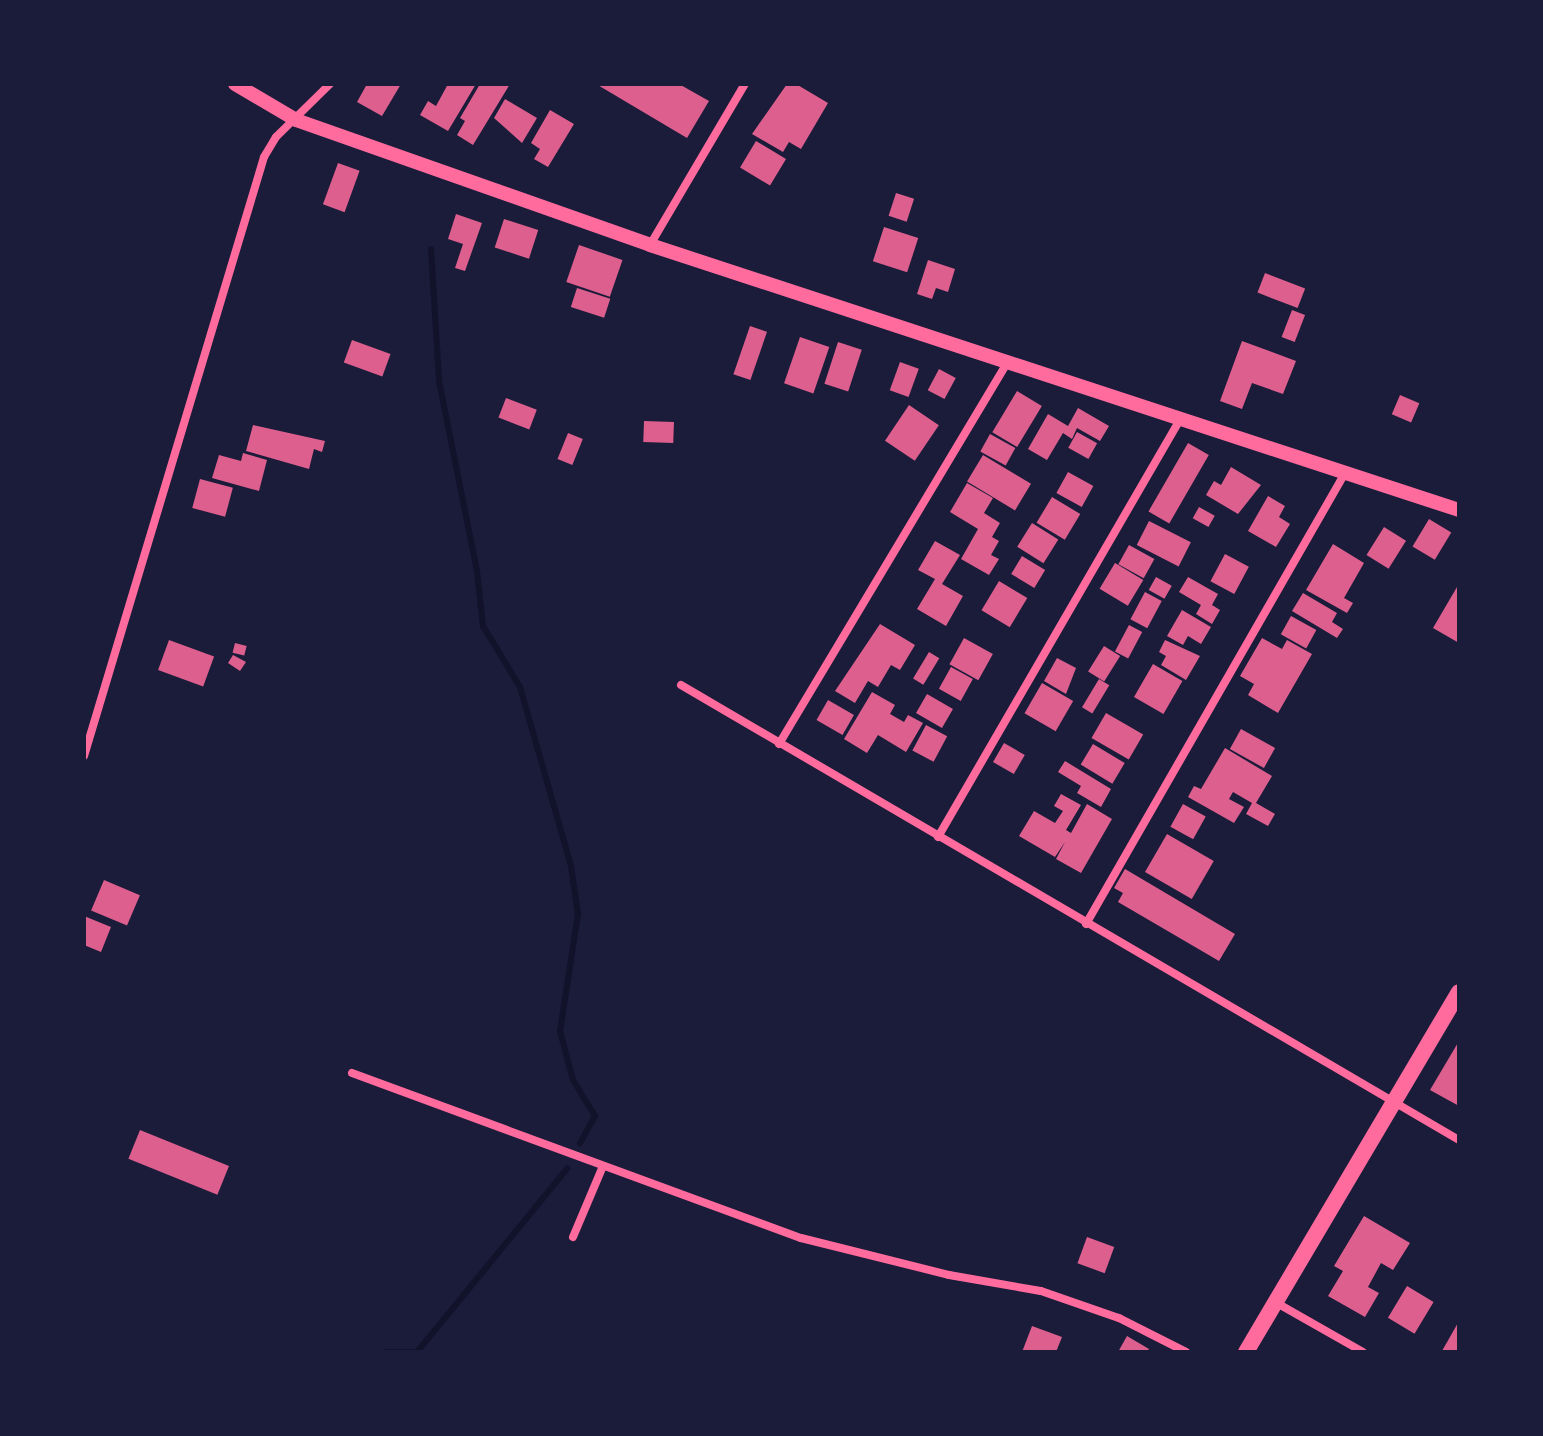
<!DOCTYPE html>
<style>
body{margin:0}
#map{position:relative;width:1543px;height:1436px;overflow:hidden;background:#1b1b3a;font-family:Roboto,sans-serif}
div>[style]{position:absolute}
.stream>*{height:6px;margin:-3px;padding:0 3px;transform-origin:3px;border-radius:3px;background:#12122b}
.building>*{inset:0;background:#dd5f8e;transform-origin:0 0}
.minor>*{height:8px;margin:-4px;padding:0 4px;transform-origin:4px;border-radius:4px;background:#ff6b9d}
.tertiary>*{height:14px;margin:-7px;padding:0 7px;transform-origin:7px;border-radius:7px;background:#ff6b9d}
.secondary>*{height:16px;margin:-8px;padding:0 8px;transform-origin:8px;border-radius:8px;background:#ff6b9d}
span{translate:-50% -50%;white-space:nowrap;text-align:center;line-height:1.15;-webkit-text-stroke:6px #1b1b3a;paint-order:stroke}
.frame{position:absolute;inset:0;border:86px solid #1b1b3a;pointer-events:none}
</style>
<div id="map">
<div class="stream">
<i style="left:431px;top:249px;width:132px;rotate:86.5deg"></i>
<i style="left:439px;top:381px;width:194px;rotate:78.7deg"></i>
<i style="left:477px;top:571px;width:55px;rotate:83.8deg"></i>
<i style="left:483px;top:626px;width:71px;rotate:58.8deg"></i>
<i style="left:520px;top:687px;width:186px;rotate:74.1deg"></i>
<i style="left:571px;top:866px;width:49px;rotate:81.7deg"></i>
<i style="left:578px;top:914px;width:118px;rotate:98.7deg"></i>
<i style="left:560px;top:1031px;width:51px;rotate:75.1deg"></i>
<i style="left:573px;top:1080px;width:42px;rotate:58.6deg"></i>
<i style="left:595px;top:1116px;width:31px;rotate:119deg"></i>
<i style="left:386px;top:1352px;width:31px"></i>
<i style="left:417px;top:1352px;width:237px;rotate:-50.7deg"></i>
</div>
<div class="building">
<i style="clip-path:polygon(367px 84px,401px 84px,382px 116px,357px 102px)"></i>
<i style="clip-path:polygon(448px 84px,476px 84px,448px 131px,420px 115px,428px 101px,436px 106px)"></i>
<i style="clip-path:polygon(480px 84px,510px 84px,473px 145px,457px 135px,465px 121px,460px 118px)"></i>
<i style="clip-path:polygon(596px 84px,679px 84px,709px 101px,687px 138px)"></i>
<i style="clip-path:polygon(787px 84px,796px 84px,828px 103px,801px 149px,789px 142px,783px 152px,752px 134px)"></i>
<i style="clip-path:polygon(505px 99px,537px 118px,522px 143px,494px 118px)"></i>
<i style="clip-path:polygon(550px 110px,574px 124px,548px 167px,534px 159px,540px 149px,531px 143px)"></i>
<i style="left:756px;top:141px;width:35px;height:31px;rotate:31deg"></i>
<i style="left:338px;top:163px;width:23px;height:44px;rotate:20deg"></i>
<i style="left:896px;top:193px;width:19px;height:24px;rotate:18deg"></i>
<i style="clip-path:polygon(456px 214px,482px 223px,465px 271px,455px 268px,463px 244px,448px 239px)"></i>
<i style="left:504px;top:219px;width:36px;height:30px;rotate:18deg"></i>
<i style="left:884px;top:227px;width:36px;height:36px;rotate:18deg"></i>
<i style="left:579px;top:245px;width:46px;height:39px;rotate:19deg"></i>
<i style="clip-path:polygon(928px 260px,955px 269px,948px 292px,936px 288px,932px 299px,917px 294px)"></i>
<i style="left:1265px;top:273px;width:43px;height:21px;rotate:21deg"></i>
<i style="left:577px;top:288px;width:35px;height:20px;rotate:18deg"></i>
<i style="left:1292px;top:310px;width:14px;height:29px;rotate:21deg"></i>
<i style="left:750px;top:326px;width:18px;height:51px;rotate:19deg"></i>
<i style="left:800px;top:337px;width:31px;height:49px;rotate:19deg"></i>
<i style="left:352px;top:340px;width:41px;height:24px;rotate:20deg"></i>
<i style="clip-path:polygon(1242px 341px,1296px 361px,1283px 394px,1252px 383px,1242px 409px,1220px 401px)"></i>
<i style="left:838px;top:342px;width:25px;height:44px;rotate:18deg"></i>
<i style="left:900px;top:362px;width:20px;height:30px;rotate:20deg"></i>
<i style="left:939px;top:369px;width:19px;height:24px;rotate:28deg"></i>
<i style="left:1017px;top:391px;width:29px;height:48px;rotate:31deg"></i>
<i style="left:1400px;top:395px;width:21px;height:21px;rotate:23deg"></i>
<i style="left:506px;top:398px;width:33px;height:21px;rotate:21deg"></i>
<i style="left:909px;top:405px;width:36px;height:43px;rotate:34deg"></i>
<i style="clip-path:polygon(1078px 408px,1109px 426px,1100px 441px,1077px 428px,1072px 439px,1063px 433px,1047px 460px,1028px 449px,1048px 414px,1068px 426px)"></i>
<i style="left:644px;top:421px;width:30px;height:21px;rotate:2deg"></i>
<i style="clip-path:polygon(253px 425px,325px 441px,322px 452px,314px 449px,309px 469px,246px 451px)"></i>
<i style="left:1077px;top:432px;width:23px;height:18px;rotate:29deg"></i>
<i style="left:568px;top:433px;width:16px;height:28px;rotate:22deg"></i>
<i style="left:990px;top:434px;width:29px;height:20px;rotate:29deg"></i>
<i style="left:1188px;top:443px;width:24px;height:79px;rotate:30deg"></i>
<i style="clip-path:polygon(243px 453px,267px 460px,259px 491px,212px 478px,219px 455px,241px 461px)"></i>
<i style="left:983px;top:455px;width:56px;height:31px;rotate:31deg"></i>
<i style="clip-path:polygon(1231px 467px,1261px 485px,1238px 514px,1206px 495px,1214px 481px,1221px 485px)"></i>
<i style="left:1068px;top:472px;width:29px;height:24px;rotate:29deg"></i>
<i style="left:200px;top:479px;width:34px;height:30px;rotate:15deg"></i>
<i style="clip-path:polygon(967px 483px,993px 498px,984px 513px,1000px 523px,992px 537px,999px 541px,991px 555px,999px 559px,989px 575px,961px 559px,978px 529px,950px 512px)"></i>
<i style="clip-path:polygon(1268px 496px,1285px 506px,1279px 517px,1290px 524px,1276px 547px,1248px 531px)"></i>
<i style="left:1052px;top:497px;width:33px;height:30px;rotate:31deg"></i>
<i style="left:1199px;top:507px;width:18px;height:13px;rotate:29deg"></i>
<i style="left:1429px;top:519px;width:26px;height:32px;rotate:31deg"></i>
<i style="left:1149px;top:521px;width:47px;height:27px;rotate:27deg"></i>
<i style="left:1032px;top:523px;width:31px;height:28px;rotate:32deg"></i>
<i style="left:1384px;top:527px;width:26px;height:33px;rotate:32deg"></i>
<i style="clip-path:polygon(935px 541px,960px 555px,942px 584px,963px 596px,946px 626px,917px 609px,935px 579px,918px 570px)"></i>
<i style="clip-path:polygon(1333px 544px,1364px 563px,1344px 598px,1353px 603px,1347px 613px,1306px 590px)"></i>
<i style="left:1129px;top:545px;width:29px;height:22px;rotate:29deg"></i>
<i style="left:1225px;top:554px;width:27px;height:31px;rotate:28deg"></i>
<i style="left:1022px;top:556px;width:27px;height:21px;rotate:31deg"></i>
<i style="left:1115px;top:563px;width:33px;height:30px;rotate:31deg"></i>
<i style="left:1156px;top:577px;width:18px;height:15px;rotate:29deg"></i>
<i style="clip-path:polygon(1188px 577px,1218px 594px,1212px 605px,1220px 610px,1212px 624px,1196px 614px,1201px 605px,1179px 592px)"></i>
<i style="left:999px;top:581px;width:33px;height:34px;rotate:31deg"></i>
<i style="clip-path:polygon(1457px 587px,1459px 589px,1459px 643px,1433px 628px)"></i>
<i style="left:1145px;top:592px;width:19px;height:31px;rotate:28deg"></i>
<i style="clip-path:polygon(1303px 593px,1337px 613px,1332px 622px,1343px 629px,1337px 638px,1292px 611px)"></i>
<i style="clip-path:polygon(1182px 610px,1211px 627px,1201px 644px,1188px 636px,1183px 645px,1167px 636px)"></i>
<i style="left:1291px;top:616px;width:29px;height:21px;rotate:29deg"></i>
<i style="clip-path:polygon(880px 624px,915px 645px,900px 670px,891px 665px,878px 687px,868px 681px,855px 703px,835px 691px)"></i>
<i style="left:1129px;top:625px;width:15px;height:30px;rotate:28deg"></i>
<i style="left:964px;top:638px;width:33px;height:30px;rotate:29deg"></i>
<i style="clip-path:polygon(1262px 638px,1282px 649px,1287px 640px,1312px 654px,1278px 713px,1248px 695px,1254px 684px,1240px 676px)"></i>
<i style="left:169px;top:640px;width:48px;height:32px;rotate:20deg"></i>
<i style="clip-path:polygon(1165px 640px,1200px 656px,1186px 680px,1161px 665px,1166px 656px,1159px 652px)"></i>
<i style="left:235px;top:643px;width:12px;height:10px;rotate:14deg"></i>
<i style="left:1104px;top:646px;width:19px;height:30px;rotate:32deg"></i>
<i style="left:929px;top:652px;width:12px;height:31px;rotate:31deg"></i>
<i style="clip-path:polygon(233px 655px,246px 662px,240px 671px,228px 663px)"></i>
<i style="clip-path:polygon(1057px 658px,1076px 668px,1066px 694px,1044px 681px)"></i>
<i style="left:1153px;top:664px;width:34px;height:38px;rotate:30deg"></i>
<i style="left:951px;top:667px;width:25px;height:25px;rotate:29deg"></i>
<i style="left:1099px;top:679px;width:12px;height:33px;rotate:31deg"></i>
<i style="left:1042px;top:683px;width:36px;height:35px;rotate:30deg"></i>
<i style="clip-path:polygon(872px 692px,895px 705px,890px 714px,904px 722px,908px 715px,923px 723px,906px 752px,878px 735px,867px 753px,844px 739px)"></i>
<i style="left:927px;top:694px;width:30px;height:22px;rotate:30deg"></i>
<i style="left:828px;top:700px;width:30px;height:23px;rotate:30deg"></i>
<i style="left:1106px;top:713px;width:43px;height:29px;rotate:30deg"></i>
<i style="left:926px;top:725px;width:24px;height:29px;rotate:28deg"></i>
<i style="left:1241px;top:729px;width:39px;height:23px;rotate:29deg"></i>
<i style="left:1004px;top:743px;width:24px;height:22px;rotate:30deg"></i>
<i style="left:1093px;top:744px;width:37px;height:24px;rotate:31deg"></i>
<i style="clip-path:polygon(1225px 748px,1272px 776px,1256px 803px,1275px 814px,1268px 826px,1246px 814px,1252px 803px,1233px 792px,1229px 799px,1244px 807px,1234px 823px,1188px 797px,1194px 786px,1201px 789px)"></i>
<i style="clip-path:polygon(1065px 761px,1111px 789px,1101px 807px,1077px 793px,1081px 786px,1058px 772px)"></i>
<i style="clip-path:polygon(1061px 794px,1081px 805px,1066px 830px,1071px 833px,1087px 804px,1112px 819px,1081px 873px,1056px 859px,1065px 842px,1055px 857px,1019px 836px,1034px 811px,1055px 823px,1063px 811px,1054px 806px)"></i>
<i style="left:1183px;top:804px;width:26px;height:26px;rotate:29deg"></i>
<i style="left:1167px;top:834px;width:54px;height:44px;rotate:30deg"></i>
<i style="clip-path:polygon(1125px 869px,1235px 934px,1219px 961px,1118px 902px,1123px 893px,1114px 888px)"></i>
<i style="left:104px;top:880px;width:39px;height:33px;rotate:23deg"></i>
<i style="clip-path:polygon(84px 916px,111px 927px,101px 952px,84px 945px)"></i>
<i style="clip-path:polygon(1459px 1041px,1459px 1106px,1430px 1090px)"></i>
<i style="left:140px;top:1130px;width:96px;height:31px;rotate:22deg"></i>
<i style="clip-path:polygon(1364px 1216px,1410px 1243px,1393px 1270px,1381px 1263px,1368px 1287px,1379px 1293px,1365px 1317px,1328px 1296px,1343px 1271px,1334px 1266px)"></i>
<i style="left:1087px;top:1237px;width:29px;height:28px;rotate:20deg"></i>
<i style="left:1407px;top:1286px;width:31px;height:37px;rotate:31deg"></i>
<i style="clip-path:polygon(1459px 1321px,1459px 1352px,1443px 1352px,1442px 1351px)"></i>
<i style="clip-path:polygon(1032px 1326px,1062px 1337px,1056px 1352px,1022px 1352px)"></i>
<i style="clip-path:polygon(1127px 1336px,1149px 1349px,1147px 1352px,1118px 1352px)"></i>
</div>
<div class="minor">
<i style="left:650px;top:245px;width:187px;rotate:-59.5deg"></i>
<i style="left:681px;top:685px;width:901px;rotate:30.32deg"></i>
<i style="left:779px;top:744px;width:443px;rotate:-59.1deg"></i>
<i style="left:84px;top:756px;width:625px;rotate:-73.27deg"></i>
<i style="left:264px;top:157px;width:23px;rotate:-59deg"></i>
<i style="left:276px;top:137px;width:76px;rotate:-44.5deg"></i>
<i style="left:938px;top:837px;width:482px;rotate:-59.9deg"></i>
<i style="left:1086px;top:924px;width:520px;rotate:-60.13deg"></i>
<i style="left:352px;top:1073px;width:478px;rotate:20.2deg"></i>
<i style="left:801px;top:1238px;width:153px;rotate:14deg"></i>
<i style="left:949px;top:1275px;width:93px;rotate:9.9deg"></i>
<i style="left:1041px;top:1291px;width:83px;rotate:19.1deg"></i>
<i style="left:1119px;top:1318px;width:75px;rotate:26.9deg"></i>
<i style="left:573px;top:1237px;width:77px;rotate:-67.1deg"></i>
<i style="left:1275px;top:1302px;width:101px;rotate:29.6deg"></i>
</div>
<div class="tertiary">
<i style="left:235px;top:84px;width:71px;rotate:30.5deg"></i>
<i style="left:296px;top:120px;width:375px;rotate:19.4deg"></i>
<i style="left:650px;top:245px;width:851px;rotate:18.14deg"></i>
</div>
<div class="secondary">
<i style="left:1246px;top:1352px;width:418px;rotate:-59.4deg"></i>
</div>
<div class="frame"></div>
</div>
